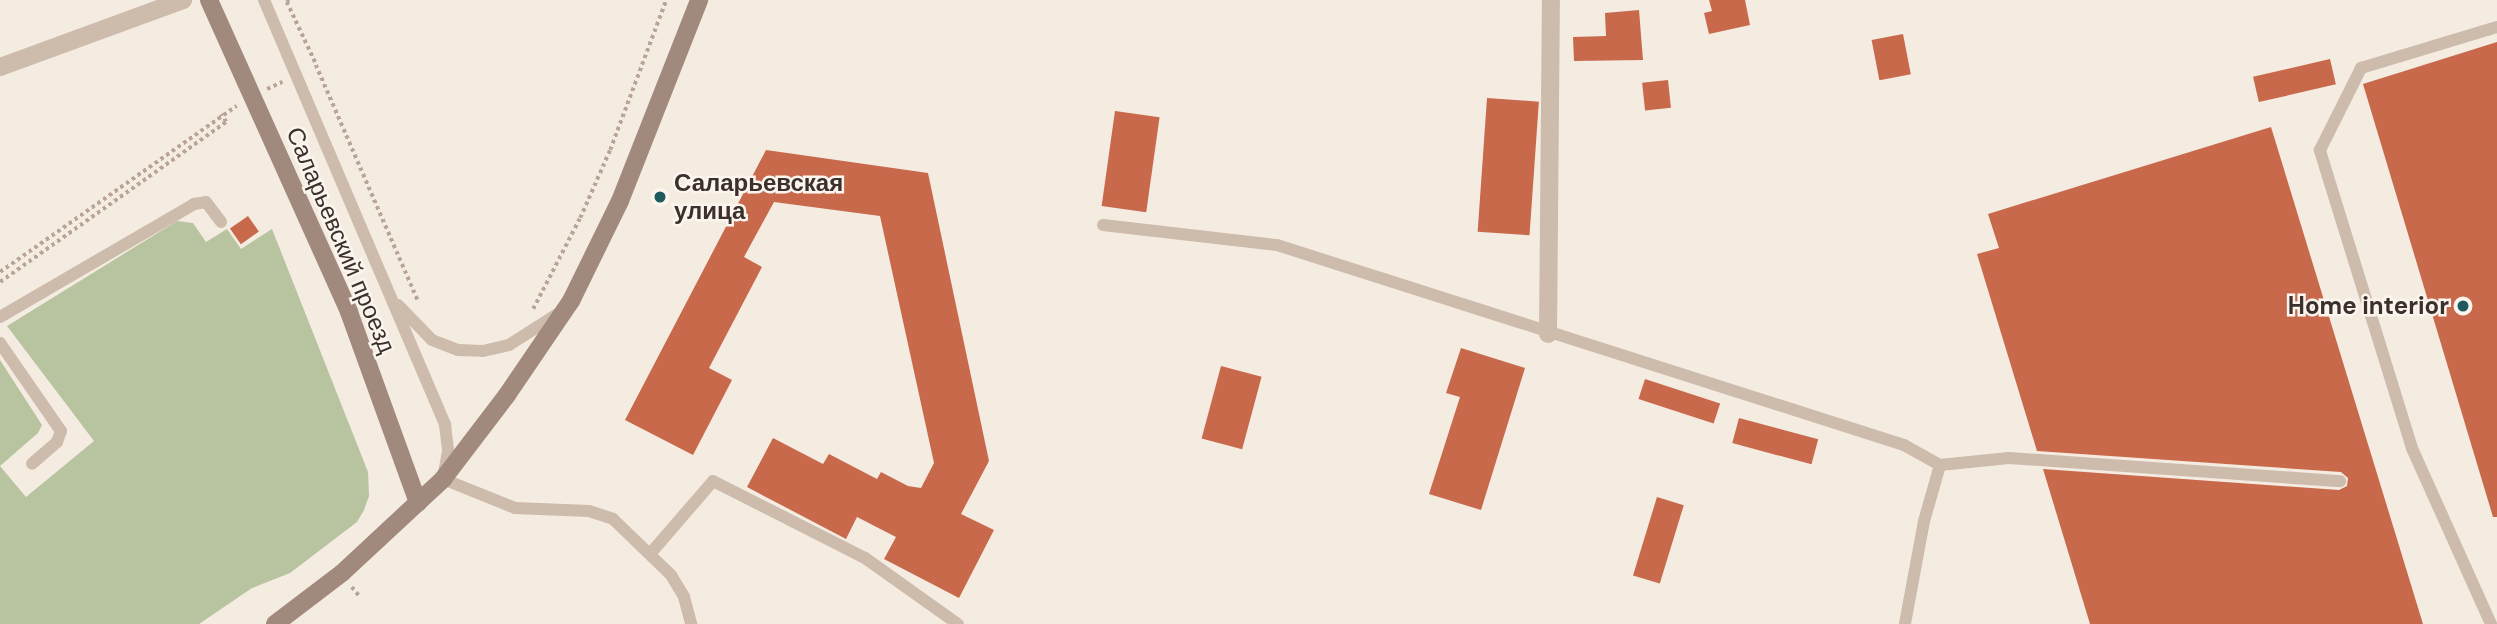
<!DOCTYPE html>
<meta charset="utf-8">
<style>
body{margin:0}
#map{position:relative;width:2497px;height:624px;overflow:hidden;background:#f4ebe1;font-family:"DM Sans",sans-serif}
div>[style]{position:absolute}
.green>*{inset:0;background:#b8c4a0}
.building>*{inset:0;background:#c8694b;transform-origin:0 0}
.path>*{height:3.5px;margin-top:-1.75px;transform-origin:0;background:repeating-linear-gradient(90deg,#b9a596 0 3.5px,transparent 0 7px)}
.lane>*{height:12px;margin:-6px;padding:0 6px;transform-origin:6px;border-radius:6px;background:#cdbbac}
.street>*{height:18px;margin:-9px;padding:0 9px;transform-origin:9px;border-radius:9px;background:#cdbbac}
.secondary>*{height:18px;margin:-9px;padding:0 9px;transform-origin:9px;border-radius:9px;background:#a18a7d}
.dots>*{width:19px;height:19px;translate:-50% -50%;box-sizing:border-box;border:4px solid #fbf5ee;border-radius:50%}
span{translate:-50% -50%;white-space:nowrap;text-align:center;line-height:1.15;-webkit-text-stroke:5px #fbf5ee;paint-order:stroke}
.poi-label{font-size:24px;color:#3b302b;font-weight:700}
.left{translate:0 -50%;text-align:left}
.right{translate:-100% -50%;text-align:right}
.street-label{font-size:24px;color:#3b302b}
</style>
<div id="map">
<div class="green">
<i style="clip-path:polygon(177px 221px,193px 223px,206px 242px,227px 229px,241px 249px,272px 229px,368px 472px,369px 496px,364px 510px,357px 522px,290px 573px,252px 588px,199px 624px,0 624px,0 466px,26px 497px,94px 441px,7px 326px)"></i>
<i style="clip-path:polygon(0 360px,42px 425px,38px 433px,0 466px)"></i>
</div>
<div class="building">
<i style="clip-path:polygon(1709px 0,1745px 0,1750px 25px,1709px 34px,1704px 13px,1712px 11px)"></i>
<i style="clip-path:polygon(1639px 10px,1643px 60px,1574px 61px,1573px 37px,1606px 36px,1605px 13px)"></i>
<i style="left:1903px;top:34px;width:41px;height:32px;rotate:79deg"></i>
<i style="clip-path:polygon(2497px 42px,2497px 517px,2493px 517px,2363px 84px)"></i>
<i style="left:2330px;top:59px;width:26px;height:79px;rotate:77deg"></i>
<i style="left:1668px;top:80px;width:28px;height:26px;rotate:84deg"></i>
<i style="left:1487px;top:98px;width:52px;height:134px;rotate:4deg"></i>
<i style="left:1115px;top:111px;width:45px;height:96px;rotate:8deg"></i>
<i style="clip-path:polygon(2271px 127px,2423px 624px,2090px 624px,2043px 469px,2339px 490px,2347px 486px,2348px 478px,2341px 472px,2037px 451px,1977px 254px,1999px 248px,1988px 214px)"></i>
<i style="clip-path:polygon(766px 150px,928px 173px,989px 461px,961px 514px,994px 530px,959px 598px,884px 559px,896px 537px,857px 517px,846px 539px,747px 487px,773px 438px,823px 464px,829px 454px,877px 479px,881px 472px,908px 486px,921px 488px,934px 463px,880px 216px,774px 202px,744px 257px,762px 267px,709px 368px,732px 380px,693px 455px,625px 420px)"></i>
<i style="left:248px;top:216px;width:19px;height:22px;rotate:55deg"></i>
<i style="clip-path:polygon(1461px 348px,1525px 368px,1481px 510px,1429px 494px,1460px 397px,1446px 393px)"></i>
<i style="left:1221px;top:366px;width:42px;height:75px;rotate:15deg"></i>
<i style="left:1645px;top:379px;width:79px;height:21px;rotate:18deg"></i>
<i style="left:1739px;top:418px;width:82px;height:26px;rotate:15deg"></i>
<i style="left:1657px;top:497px;width:28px;height:82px;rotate:17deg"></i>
</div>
<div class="path">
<i style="left:289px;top:0;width:3px;rotate:135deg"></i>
<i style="left:287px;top:2px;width:68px;rotate:64.9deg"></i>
<i style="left:316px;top:65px;width:257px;rotate:66.6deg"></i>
<i style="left:267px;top:89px;width:17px;rotate:-25deg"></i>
<i style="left:0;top:272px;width:289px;rotate:-35.1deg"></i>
<i style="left:0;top:282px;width:277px;rotate:-35.3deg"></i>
<i style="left:226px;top:122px;width:9px;rotate:-126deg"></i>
<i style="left:533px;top:309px;width:102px;rotate:-62.7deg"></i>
<i style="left:580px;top:218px;width:74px;rotate:-66.2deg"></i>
<i style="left:610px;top:150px;width:160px;rotate:-69.5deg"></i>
<i style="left:352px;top:587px;width:13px;rotate:51deg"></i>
</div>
<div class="lane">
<i style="left:264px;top:0;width:462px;rotate:66.9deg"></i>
<i style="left:445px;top:425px;width:26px;rotate:83deg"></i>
<i style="left:448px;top:451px;width:28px;rotate:100deg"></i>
<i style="left:443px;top:479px;width:78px;rotate:21.9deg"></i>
<i style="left:515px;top:508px;width:74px;rotate:2.3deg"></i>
<i style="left:589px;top:511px;width:25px;rotate:18deg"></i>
<i style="left:613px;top:519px;width:81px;rotate:44deg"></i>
<i style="left:671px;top:575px;width:26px;rotate:59deg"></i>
<i style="left:684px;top:597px;width:28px;rotate:75deg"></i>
<i style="left:1103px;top:225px;width:175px;rotate:6.6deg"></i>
<i style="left:1277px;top:245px;width:658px;rotate:17.69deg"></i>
<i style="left:1904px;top:445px;width:41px;rotate:29.1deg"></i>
<i style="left:1940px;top:465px;width:58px;rotate:105.9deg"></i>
<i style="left:1924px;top:521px;width:105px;rotate:100.5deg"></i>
<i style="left:398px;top:305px;width:49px;rotate:45.8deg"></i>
<i style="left:432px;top:340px;width:28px;rotate:21deg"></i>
<i style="left:458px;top:350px;width:25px;rotate:2deg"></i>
<i style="left:483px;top:351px;width:27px;rotate:-13deg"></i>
<i style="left:509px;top:345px;width:56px;rotate:-32.6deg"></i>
<i style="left:0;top:317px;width:225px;rotate:-30.2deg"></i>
<i style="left:194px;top:204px;width:12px;rotate:-9deg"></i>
<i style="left:206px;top:202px;width:25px;rotate:53deg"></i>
<i style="left:0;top:343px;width:107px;rotate:55.3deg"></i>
<i style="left:61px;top:431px;width:12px;rotate:110deg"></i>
<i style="left:57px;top:442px;width:33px;rotate:139deg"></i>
<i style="left:1940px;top:465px;width:69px;rotate:-5.8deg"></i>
<i style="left:2009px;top:458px;width:332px;rotate:4deg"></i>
<i style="left:650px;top:554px;width:96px;rotate:-49.2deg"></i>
<i style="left:713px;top:481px;width:170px;rotate:26.9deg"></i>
<i style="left:865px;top:558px;width:114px;rotate:35.4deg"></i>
<i style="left:2491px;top:624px;width:193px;rotate:-114.2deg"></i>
<i style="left:2412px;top:448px;width:312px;rotate:-107.2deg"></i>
<i style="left:2320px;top:150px;width:92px;rotate:-63.4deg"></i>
<i style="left:2361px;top:68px;width:142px;rotate:-16.8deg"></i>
</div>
<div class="street">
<i style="left:0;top:67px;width:195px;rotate:-20.1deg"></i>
<i style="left:1548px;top:334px;width:334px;rotate:-89.5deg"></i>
</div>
<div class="secondary">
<i style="left:209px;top:0;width:342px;rotate:65.8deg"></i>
<i style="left:349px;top:312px;width:203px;rotate:70.1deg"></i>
<i style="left:275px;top:624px;width:84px;rotate:-37.3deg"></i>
<i style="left:342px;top:573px;width:138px;rotate:-42.9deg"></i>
<i style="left:443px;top:479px;width:106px;rotate:-52.7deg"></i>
<i style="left:507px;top:395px;width:114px;rotate:-55.8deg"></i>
<i style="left:571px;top:301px;width:111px;rotate:-63.9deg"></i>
<i style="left:620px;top:201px;width:216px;rotate:-68.5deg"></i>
</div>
<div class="dots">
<i style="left:660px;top:197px;background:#1f5a5e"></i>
<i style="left:2463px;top:306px;background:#1f5a5e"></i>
</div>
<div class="poi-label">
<span class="left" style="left:674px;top:197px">Саларьевская<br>улица</span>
<span class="right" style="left:2449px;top:306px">Home interior</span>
</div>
<div class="street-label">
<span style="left:341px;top:240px;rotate:67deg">Саларьевский проезд</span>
</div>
</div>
